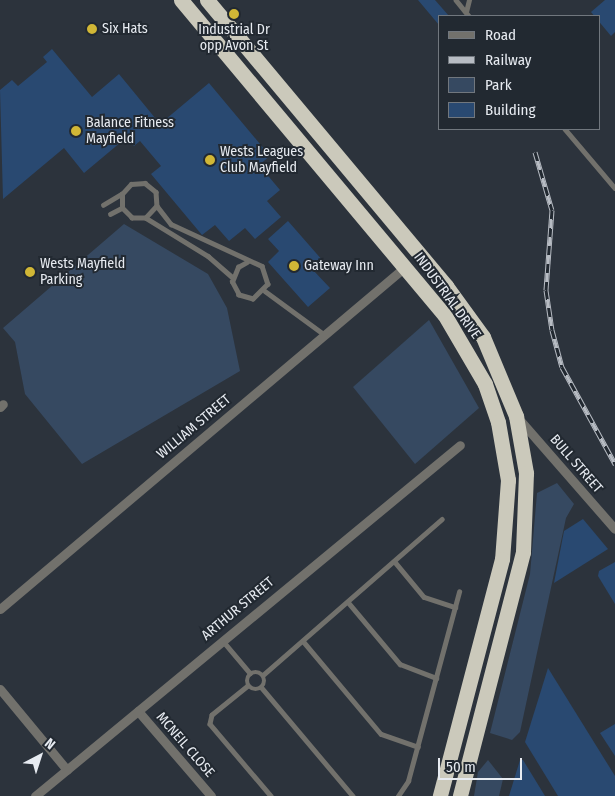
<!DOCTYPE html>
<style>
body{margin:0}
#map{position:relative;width:615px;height:796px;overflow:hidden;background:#2c333c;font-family:"Fira Sans Condensed",sans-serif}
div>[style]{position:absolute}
.green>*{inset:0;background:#364961}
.building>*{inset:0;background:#294971}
.lane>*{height:4.5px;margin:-2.25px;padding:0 2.25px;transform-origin:2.25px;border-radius:2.25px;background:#72716c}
.lane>.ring{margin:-2.25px;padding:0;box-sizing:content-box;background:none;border:4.5px solid #72716c;border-radius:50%}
.street>*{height:9px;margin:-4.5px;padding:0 4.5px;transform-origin:4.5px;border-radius:4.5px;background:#72716c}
.highway>*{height:15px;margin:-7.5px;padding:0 7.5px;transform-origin:7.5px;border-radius:7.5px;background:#cbc9bb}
.rail>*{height:5px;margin-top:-2.5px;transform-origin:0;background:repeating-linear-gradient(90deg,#222931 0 9px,#b7bcc3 0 18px);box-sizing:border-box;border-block:1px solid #b7bcc3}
.dots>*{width:14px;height:14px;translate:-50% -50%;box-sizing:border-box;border:2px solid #222931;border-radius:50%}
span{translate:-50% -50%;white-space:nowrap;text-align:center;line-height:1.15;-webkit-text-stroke:4px #222931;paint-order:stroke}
.poi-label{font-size:14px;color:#e7ebf1}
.left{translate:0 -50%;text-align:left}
.street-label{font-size:14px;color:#e7ebf1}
.legend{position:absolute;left:438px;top:15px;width:162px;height:115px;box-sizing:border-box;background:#222931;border:1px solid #71777e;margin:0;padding:6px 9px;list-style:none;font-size:15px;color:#e7ebf1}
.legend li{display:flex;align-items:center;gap:10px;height:25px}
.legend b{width:25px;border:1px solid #71777e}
.north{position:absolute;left:15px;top:731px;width:50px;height:50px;-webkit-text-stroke:4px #222931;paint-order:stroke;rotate:40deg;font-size:14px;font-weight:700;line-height:20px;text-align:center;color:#e7ebf1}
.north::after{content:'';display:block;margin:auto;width:18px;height:22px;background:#e7ebf1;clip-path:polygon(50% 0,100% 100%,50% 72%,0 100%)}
.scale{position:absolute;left:438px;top:758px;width:84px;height:22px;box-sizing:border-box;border:2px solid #e7ebf1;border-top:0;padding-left:6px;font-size:15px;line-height:18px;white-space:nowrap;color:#e7ebf1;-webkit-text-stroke:4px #222931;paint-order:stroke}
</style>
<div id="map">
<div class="green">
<i style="clip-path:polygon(124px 224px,208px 274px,227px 308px,240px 371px,82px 464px,25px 394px,15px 342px,3px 328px)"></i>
<i style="clip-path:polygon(429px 320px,479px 408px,415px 464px,353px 387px)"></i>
<i style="clip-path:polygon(557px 483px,574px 504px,566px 518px,520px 732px,512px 740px,490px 733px,530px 574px,537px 493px)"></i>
<i style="clip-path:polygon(488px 760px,503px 779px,499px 796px,474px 796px,478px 772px)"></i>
</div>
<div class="building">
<i style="clip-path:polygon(418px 0,435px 0,449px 16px,439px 16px,439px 25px)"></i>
<i style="clip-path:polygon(605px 0,615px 0,615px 32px,611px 36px,591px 12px)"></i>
<i style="clip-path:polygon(52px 49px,92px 97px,119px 74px,160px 124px,209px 83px,270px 156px,259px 165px,280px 190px,267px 201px,281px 217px,255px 239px,245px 228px,229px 241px,215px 225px,202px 235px,151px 174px,161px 166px,140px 141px,134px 146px,127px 137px,84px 173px,64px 148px,3px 199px,0 90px,12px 80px,18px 86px,47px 62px,43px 57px)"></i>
<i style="clip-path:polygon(288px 221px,323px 261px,313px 270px,330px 288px,308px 307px,268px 262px,279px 251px,268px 239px)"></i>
<i style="clip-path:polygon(583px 519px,608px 549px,554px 583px,564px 531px)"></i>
<i style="clip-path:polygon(615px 562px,615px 604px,598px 576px,599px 571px)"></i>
<i style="clip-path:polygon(548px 668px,615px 776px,615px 796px,558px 796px,525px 742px)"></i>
<i style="clip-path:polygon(615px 724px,615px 756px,600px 733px)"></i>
<i style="clip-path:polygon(520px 760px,523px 760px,545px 796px,509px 796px)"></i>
</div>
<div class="lane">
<i style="left:456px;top:0;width:21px;rotate:51deg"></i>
<i style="left:466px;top:12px;width:12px;rotate:-76deg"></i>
<i style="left:565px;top:129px;width:77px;rotate:49.7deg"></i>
<i style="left:103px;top:205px;width:21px;rotate:-31deg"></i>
<i style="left:157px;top:206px;width:16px;rotate:133deg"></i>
<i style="left:146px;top:218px;width:14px;rotate:180deg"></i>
<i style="left:132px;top:218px;width:14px;rotate:-135deg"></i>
<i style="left:122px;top:208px;width:14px;rotate:-90deg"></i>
<i style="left:122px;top:194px;width:13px;rotate:-48deg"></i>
<i style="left:131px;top:184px;width:14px;rotate:-4deg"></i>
<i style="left:145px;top:183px;width:14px;rotate:39deg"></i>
<i style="left:156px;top:192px;width:14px;rotate:86deg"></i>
<i style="left:157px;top:206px;width:23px;rotate:52deg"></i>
<i style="left:171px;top:224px;width:100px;rotate:24.8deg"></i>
<i style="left:262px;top:266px;width:19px;rotate:72deg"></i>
<i style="left:268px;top:284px;width:21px;rotate:135deg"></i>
<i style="left:253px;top:299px;width:15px;rotate:-164deg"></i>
<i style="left:239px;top:295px;width:15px;rotate:-118deg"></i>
<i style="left:232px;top:282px;width:16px;rotate:-68deg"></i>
<i style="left:238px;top:267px;width:10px;rotate:-29deg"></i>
<i style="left:110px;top:214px;width:13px;rotate:-27deg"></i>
<i style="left:146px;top:218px;width:73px;rotate:31.5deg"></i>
<i style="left:208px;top:256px;width:32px;rotate:41deg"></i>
<i style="left:265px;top:291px;width:74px;rotate:36.3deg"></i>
<i style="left:395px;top:562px;width:45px;rotate:50.4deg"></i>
<i style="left:424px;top:597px;width:33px;rotate:18deg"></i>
<i style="left:348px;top:602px;width:81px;rotate:50deg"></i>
<i style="left:400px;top:664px;width:39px;rotate:21deg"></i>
<i style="left:223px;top:641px;width:42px;rotate:49.8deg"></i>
<i style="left:303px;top:641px;width:121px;rotate:50deg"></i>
<i style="left:381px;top:734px;width:39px;rotate:19deg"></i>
<i class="ring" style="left:247px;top:672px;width:13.5px;height:13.5px"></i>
<i style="left:263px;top:675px;width:237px;rotate:-41.1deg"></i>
<i style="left:248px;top:686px;width:46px;rotate:141.1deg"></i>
<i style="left:212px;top:715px;width:9px;rotate:103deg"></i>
<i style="left:210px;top:724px;width:94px;rotate:49.7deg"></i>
<i style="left:262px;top:688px;width:141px;rotate:49.9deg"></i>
<i style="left:398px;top:796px;width:18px;rotate:-56deg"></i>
<i style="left:408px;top:781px;width:196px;rotate:-74.9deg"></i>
</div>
<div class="street">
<i style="left:0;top:407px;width:4px;rotate:-45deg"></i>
<i style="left:518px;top:418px;width:147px;rotate:48.9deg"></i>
<i style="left:0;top:609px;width:531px;rotate:-40.19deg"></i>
<i style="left:0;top:689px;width:105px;rotate:50.4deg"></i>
<i style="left:138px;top:711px;width:112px;rotate:49.3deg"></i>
<i style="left:35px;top:796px;width:551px;rotate:-39.55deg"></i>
</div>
<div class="highway">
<i style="left:181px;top:0;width:410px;rotate:50.1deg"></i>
<i style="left:444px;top:314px;width:81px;rotate:59.6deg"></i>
<i style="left:485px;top:384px;width:40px;rotate:71.1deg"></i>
<i style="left:498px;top:422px;width:59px;rotate:80.2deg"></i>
<i style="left:508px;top:480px;width:79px;rotate:94.3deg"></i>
<i style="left:502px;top:559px;width:245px;rotate:104.7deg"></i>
<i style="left:207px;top:0;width:373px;rotate:50.1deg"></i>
<i style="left:446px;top:286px;width:63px;rotate:54deg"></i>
<i style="left:483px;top:337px;width:86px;rotate:67.3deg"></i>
<i style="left:516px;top:416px;width:58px;rotate:80deg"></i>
<i style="left:526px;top:473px;width:79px;rotate:92.2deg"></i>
<i style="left:523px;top:552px;width:252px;rotate:104.5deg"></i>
</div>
<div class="rail">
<i style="left:535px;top:152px;width:60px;rotate:73.7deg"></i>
<i style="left:552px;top:210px;width:80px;rotate:94.3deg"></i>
<i style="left:546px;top:290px;width:40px;rotate:81.5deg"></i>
<i style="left:552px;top:330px;width:38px;rotate:75deg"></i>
<i style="left:562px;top:367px;width:111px;rotate:61.3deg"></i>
</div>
<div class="dots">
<i style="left:234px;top:14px;background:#d1b736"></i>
<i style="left:92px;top:29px;background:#d1b736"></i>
<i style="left:76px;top:131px;background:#d1b736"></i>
<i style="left:210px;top:160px;background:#d1b736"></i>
<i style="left:294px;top:266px;background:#d1b736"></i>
<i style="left:30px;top:272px;background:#d1b736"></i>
</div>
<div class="poi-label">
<span class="left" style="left:102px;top:29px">Six Hats</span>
<span style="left:234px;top:38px">Industrial Dr<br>opp Avon St</span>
<span class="left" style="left:86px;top:131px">Balance Fitness<br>Mayfield</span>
<span class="left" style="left:220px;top:160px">Wests Leagues<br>Club Mayfield</span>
<span class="left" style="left:40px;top:272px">Wests Mayfield<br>Parking</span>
<span class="left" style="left:304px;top:266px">Gateway Inn</span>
</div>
<div class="street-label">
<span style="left:447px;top:296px;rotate:54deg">INDUSTRIAL DRIVE</span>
<span style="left:194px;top:427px;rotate:-40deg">WILLIAM STREET</span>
<span style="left:576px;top:464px;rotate:49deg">BULL STREET</span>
<span style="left:238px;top:609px;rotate:-40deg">ARTHUR STREET</span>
<span style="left:185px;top:745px;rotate:49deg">MCNEIL CLOSE</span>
</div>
<ul class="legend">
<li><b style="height:6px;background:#72716c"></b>Road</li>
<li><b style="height:6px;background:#b7bcc3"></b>Railway</li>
<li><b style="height:14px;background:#364961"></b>Park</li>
<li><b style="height:14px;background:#294971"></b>Building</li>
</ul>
<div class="north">N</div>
<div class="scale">50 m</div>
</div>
